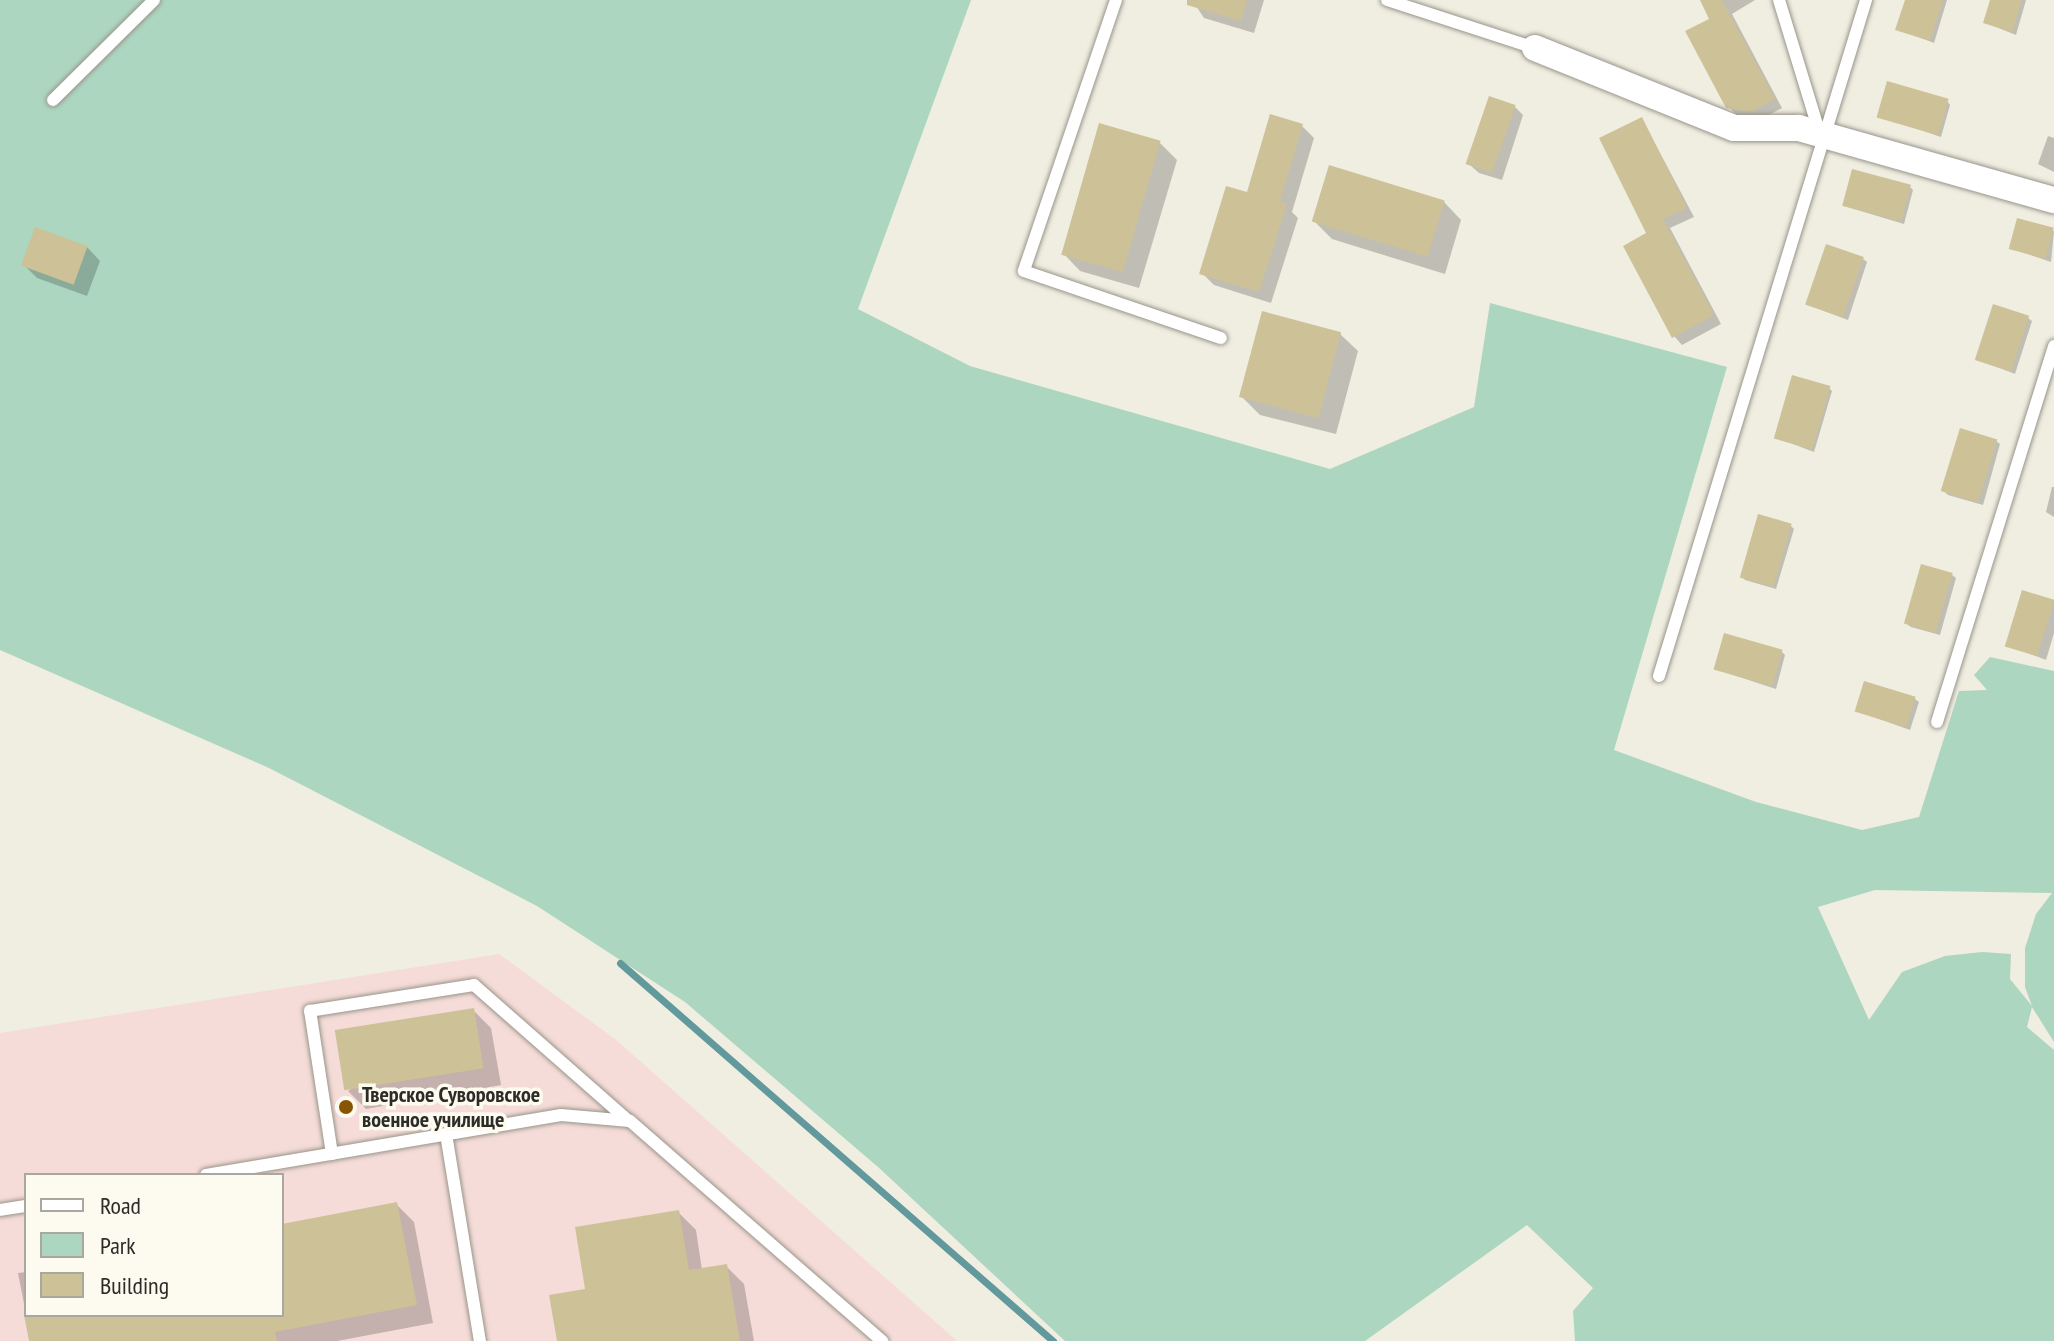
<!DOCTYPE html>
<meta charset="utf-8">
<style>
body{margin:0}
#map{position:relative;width:2054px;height:1341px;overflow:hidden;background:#f0ede1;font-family:"PT Sans Narrow",sans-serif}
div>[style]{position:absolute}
.education>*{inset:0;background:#f6dcd8}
.green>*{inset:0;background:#add6c1}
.shadow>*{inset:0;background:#0003}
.stream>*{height:7px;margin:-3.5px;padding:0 3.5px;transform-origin:3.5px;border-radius:3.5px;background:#61999c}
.building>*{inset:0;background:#cdc297;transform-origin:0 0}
.roads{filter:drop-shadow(0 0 2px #98958b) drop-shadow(0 0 2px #98958b)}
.service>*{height:12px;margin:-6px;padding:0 6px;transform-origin:6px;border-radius:6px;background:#fff}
.minor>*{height:26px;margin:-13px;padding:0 13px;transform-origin:13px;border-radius:13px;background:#fff}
.dots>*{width:22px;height:22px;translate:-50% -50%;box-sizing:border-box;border:4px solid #fdfaef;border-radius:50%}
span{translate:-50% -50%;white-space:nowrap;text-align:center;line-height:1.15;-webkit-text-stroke:7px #fdfaef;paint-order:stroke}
.poi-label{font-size:22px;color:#2c2b27;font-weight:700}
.left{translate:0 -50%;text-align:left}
.legend{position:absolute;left:24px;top:1173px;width:260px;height:144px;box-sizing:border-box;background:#fdfaef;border:2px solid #a9a79f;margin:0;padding:10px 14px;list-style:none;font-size:24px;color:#2c2b27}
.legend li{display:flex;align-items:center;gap:16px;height:40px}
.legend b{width:40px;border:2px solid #a9a79f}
</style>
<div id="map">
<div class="education">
<i style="clip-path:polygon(evenodd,499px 954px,615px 1039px,957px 1341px,0 1341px,0 1033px,499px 954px,26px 1175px,282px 1175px,282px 1315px,26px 1315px,26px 1175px)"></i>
</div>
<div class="green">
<i style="clip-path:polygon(evenodd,0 0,971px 0,858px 309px,970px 366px,1330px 469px,1474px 407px,1490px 303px,1727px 367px,1614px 750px,1756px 802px,1862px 830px,1919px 817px,1959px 691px,1987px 690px,1974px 675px,1990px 657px,2054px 671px,2054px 1042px,2032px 1007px,2027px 1027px,2054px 1050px,2054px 1341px,1575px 1341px,1573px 1311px,1593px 1288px,1527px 1225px,1365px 1341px,1065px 1341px,878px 1167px,685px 1002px,537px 906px,269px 768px,0 650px,0 0,1875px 890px,2052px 893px,2036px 914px,2025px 948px,2025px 987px,2032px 1006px,2010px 979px,2011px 954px,1982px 952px,1945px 956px,1902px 972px,1869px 1020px,1818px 907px,1875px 890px)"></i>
</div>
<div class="shadow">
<i style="clip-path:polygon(1192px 0,1264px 0,1254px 33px,1204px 18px)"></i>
<i style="clip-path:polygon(1702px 0,1755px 0,1732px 14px,1782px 108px,1760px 120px,1737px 115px,1728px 106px,1712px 20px)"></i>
<i style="clip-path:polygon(1907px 0,1947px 0,1934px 43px,1898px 29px)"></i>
<i style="clip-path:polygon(1992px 0,2026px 0,2016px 35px,1986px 23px)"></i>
<i style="clip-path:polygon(1947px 101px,1950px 105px,1941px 137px,1879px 116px)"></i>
<i style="clip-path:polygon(1514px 106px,1523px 115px,1502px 180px,1479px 173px,1470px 165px)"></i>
<i style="clip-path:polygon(1642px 119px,1694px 217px,1670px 228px,1721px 324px,1682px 345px,1674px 336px,1649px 234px)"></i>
<i style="clip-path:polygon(1302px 126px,1314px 138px,1292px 212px,1298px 218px,1271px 303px,1214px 285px,1202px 273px,1248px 194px)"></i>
<i style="clip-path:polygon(2048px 136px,2054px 138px,2054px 172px,2038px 164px)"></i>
<i style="clip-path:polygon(1159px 142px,1177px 160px,1139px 288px,1080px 271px,1063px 253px)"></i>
<i style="clip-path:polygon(1910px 187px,1913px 190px,1904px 224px,1844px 206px)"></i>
<i style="clip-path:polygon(1444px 202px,1461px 220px,1445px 274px,1332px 239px,1314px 221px)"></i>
<i style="clip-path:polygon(2018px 220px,2054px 231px,2051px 262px,2010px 248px)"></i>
<i style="clip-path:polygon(87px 247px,100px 261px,87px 296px,37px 278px,24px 265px)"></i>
<i style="clip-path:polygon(1863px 259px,1867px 262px,1848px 320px,1808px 305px)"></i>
<i style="clip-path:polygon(2028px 318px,2032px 321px,2015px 374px,1977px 359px)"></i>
<i style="clip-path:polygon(1340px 334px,1358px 351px,1336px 434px,1260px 415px,1242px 397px)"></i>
<i style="clip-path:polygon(1829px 388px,1832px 391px,1814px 452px,1775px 437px)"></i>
<i style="clip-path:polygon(1996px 441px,2000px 444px,1983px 505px,1948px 495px,1944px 491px)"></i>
<i style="clip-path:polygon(2052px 487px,2054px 487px,2054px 517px,2046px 512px)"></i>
<i style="clip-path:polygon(1791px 526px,1794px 529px,1776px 589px,1745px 580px,1741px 576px)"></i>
<i style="clip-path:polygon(1952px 575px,1956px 578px,1940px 635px,1911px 627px,1907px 624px)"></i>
<i style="clip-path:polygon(2023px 592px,2054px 602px,2054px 633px,2046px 660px,2007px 645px)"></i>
<i style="clip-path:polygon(1782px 652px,1785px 655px,1776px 689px,1715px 669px)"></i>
<i style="clip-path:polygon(1915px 699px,1919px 702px,1910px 730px,1857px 711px)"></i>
<i style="clip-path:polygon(473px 1010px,491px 1028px,501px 1085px,366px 1109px,348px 1091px)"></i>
<i style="clip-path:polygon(396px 1204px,414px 1222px,433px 1323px,337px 1341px,31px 1341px,26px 1315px,282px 1315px,282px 1226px)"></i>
<i style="clip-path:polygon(678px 1212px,696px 1230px,702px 1270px,726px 1266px,744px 1284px,754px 1341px,559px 1341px,588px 1291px)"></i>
<i style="clip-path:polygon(26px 1272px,26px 1314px,18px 1273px)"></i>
</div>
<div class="stream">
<i style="left:620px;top:963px;width:575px;rotate:41.12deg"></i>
</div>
<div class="building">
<i style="clip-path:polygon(1187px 0,1247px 0,1241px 21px,1187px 5px)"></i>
<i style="clip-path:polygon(1700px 0,1722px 0,1775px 99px,1751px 112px,1726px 108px,1685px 31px,1709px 19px)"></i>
<i style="clip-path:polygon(1905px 0,1943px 0,1930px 41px,1895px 30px)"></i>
<i style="clip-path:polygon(1990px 0,2022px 0,2012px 32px,1983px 23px)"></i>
<i style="left:1887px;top:81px;width:64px;height:38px;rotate:16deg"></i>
<i style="left:1489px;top:96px;width:28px;height:72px;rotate:19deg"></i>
<i style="clip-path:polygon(1270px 114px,1303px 124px,1280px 202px,1287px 204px,1259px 292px,1199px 274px,1226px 186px,1247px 192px)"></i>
<i style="clip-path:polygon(1642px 117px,1687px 208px,1663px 219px,1714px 315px,1672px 338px,1623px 246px,1646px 233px,1599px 138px)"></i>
<i style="left:1099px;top:123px;width:64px;height:137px;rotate:16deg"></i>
<i style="left:1329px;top:165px;width:121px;height:59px;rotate:17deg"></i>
<i style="left:1852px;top:169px;width:61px;height:38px;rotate:15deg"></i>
<i style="left:2017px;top:218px;width:38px;height:32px;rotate:15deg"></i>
<i style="left:35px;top:227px;width:56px;height:41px;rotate:20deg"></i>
<i style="left:1826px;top:244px;width:40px;height:64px;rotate:19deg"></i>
<i style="left:1993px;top:304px;width:38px;height:59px;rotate:18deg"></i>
<i style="left:1262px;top:311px;width:82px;height:89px;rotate:15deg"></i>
<i style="left:1792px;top:375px;width:40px;height:66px;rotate:16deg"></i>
<i style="left:1960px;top:428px;width:39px;height:66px;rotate:17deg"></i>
<i style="left:1758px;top:514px;width:35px;height:66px;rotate:16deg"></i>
<i style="left:1921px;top:564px;width:33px;height:62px;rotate:16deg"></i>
<i style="left:2022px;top:590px;width:34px;height:59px;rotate:17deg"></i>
<i style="left:1724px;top:633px;width:61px;height:38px;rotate:16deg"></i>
<i style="left:1864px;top:681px;width:54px;height:32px;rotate:17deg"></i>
<i style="left:474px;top:1008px;width:61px;height:141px;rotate:81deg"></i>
<i style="clip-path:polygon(397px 1202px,417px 1305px,275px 1332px,277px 1341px,29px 1341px,24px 1315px,282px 1315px,282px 1224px)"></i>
<i style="clip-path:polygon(679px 1210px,689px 1270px,727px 1264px,740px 1341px,557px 1341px,549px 1295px,585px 1289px,575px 1227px)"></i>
</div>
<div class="roads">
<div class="service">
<i style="left:1116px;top:0;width:286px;rotate:108.8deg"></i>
<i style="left:1024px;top:271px;width:208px;rotate:18.8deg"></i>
<i style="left:1387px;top:0;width:156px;rotate:18deg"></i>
<i style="left:1779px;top:0;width:140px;rotate:73deg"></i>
<i style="left:53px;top:100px;width:142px;rotate:-44.7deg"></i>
<i style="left:1659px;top:676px;width:707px;rotate:-72.97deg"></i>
<i style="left:1937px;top:722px;width:394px;rotate:-72.7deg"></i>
<i style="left:446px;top:1134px;width:210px;rotate:80.7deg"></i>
<i style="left:332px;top:1154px;width:145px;rotate:-98.7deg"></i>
<i style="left:310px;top:1011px;width:166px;rotate:-9deg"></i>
<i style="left:474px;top:985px;width:206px;rotate:41.3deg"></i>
<i style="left:206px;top:1175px;width:360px;rotate:-9.6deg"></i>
<i style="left:561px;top:1115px;width:69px;rotate:5deg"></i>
<i style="left:630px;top:1121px;width:335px;rotate:41.1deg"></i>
<i style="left:0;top:1210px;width:26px;rotate:-9deg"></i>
</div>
<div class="minor">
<i style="left:1535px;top:48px;width:214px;rotate:21.9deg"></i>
<i style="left:1734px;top:128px;width:65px"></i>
<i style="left:1799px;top:128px;width:265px;rotate:15.8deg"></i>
</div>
</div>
<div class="dots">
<i style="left:346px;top:1107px;background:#895400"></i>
</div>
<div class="poi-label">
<span class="left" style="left:362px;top:1107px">Тверское Суворовское<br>военное училище</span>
</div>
<ul class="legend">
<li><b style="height:10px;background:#fff"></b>Road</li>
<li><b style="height:22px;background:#add6c1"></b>Park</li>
<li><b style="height:22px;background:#cdc297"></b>Building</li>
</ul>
</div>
